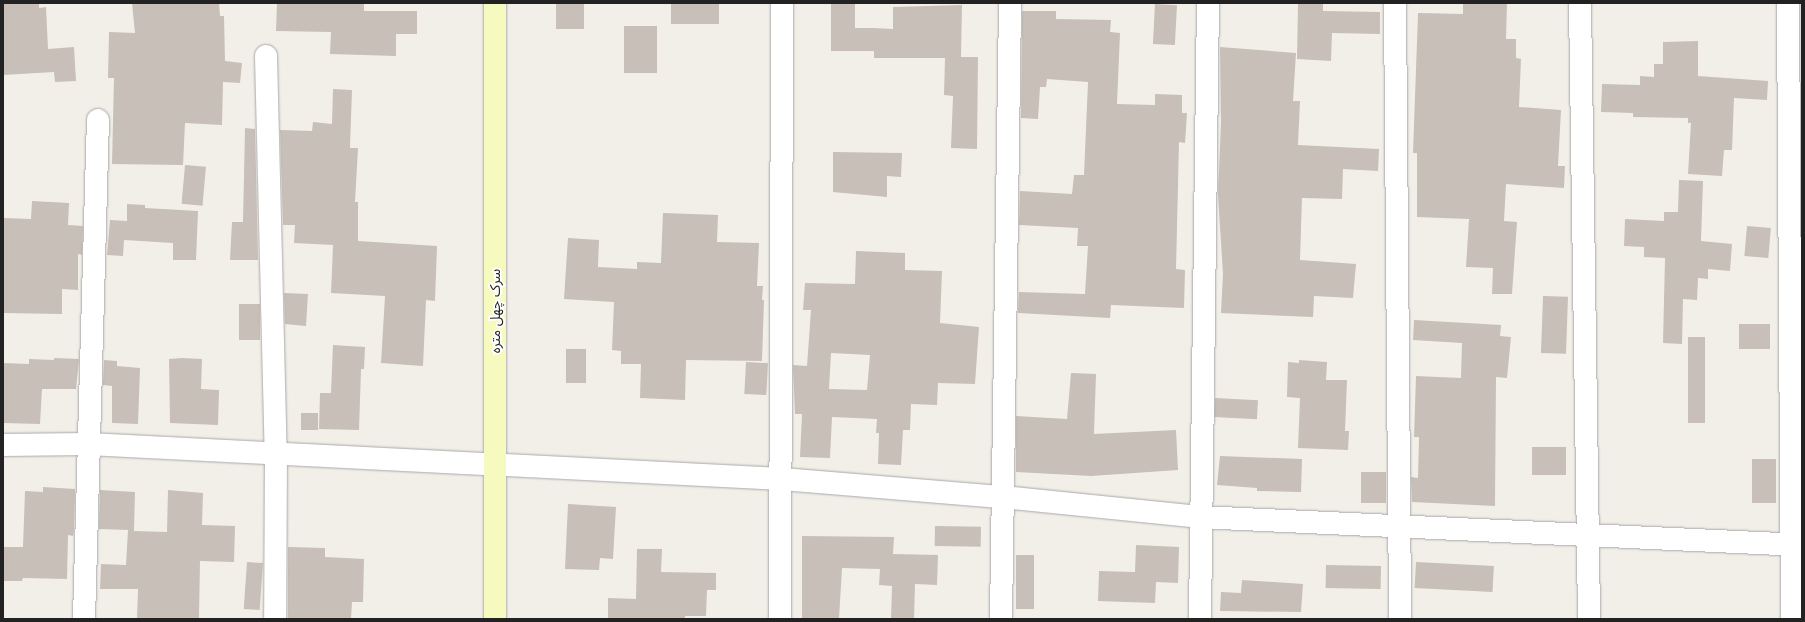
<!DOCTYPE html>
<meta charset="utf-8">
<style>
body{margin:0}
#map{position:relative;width:1805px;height:622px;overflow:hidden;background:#f2efe9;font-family:"DM Sans","Noto Sans Arabic",sans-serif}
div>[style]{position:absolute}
.building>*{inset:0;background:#c7bfb8;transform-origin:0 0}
.roads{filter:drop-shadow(0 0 1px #a9a9a9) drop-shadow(0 0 1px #a9a9a9)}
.street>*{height:22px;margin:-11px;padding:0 11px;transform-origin:11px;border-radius:11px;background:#fff}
.secondary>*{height:22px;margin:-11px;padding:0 11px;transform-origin:11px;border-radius:11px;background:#f7fabf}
span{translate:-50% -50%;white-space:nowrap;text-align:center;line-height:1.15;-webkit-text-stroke:3.5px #fff;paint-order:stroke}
.street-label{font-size:14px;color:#222}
.frame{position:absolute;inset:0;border:4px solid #222;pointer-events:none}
</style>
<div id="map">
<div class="building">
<i style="clip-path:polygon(3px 3px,39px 3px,39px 8px,46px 7px,48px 49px,74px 47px,76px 81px,55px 82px,54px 72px,3px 75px)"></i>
<i style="clip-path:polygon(132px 3px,219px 3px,220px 16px,224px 16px,225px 61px,242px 63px,240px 83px,223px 82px,222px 125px,185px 123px,183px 165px,112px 164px,114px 78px,108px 78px,109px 32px,135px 33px)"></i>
<i style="clip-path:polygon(277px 3px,364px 3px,364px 11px,417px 11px,417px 34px,396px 34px,396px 56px,330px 54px,331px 32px,276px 31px)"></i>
<i style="left:556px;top:3px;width:28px;height:26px"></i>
<i style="left:671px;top:3px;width:48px;height:21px"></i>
<i style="clip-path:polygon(831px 3px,855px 3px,855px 28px,873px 28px,893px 29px,893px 7px,962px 5px,961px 57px,978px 57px,977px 149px,951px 148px,953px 96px,944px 95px,945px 58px,874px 58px,874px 51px,831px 51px)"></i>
<i style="clip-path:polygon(1463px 3px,1507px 3px,1506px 39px,1516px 39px,1516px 58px,1521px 59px,1519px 107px,1561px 110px,1558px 166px,1565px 166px,1564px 188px,1506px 184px,1504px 221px,1517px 222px,1512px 294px,1492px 294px,1493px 268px,1466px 267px,1469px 219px,1417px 217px,1417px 153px,1413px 153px,1418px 13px,1463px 14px)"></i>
<i style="left:1155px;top:4px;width:22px;height:40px;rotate:3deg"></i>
<i style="clip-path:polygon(1298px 4px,1323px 4px,1323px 11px,1380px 12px,1380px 34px,1332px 33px,1331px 61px,1297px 59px)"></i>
<i style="clip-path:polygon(1022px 11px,1056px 11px,1056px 19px,1111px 20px,1110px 32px,1120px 33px,1117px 104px,1155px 105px,1155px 94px,1182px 95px,1182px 113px,1187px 113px,1185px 143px,1179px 142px,1176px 269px,1185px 270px,1184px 308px,1111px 305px,1110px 318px,1018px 313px,1019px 292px,1085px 294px,1088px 246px,1077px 246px,1078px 228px,1019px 225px,1020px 191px,1072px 194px,1074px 175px,1084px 175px,1088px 82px,1047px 79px,1046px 87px,1040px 87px,1038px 119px,1021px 118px)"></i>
<i style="left:624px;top:26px;width:33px;height:47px"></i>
<i style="clip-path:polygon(1698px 41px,1698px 76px,1768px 81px,1767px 100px,1734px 98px,1732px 150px,1724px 150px,1722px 176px,1688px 174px,1691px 123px,1688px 123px,1688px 118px,1633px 117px,1633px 113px,1601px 112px,1602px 84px,1640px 85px,1640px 76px,1654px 77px,1654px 64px,1663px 64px,1663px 42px)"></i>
<i style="clip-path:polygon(1220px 47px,1296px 53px,1293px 101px,1300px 101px,1298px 145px,1379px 149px,1378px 171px,1343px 169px,1342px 199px,1302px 198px,1300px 260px,1356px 264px,1353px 298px,1314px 296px,1313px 317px,1221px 313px,1223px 274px,1218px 195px,1221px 123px)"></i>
<i style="clip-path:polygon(333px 89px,352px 90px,350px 148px,358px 148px,355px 202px,358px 202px,358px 241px,437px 246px,435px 301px,426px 300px,423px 366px,381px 363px,385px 296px,331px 293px,333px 245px,294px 243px,295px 225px,283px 225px,280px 130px,312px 131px,313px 122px,332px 124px)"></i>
<i style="clip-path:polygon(245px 128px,255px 129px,258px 260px,230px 260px,232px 222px,243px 222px)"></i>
<i style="clip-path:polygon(833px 152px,902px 153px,901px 177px,887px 176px,887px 197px,833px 192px)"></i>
<i style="left:185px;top:165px;width:21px;height:39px;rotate:5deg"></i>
<i style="clip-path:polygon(1679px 180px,1703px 181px,1701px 241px,1732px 244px,1730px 271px,1708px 269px,1708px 279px,1698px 278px,1697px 300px,1683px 299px,1682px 344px,1663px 343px,1665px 258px,1644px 257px,1644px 247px,1624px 246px,1625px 219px,1664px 221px,1664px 212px,1678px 212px)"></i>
<i style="clip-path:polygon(32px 201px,69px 203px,68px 225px,83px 226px,82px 255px,78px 254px,78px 290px,62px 289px,62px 314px,3px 313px,3px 218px,31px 219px)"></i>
<i style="clip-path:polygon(127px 204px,145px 205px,145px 208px,198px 211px,196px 260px,173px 260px,173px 243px,124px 240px,123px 256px,107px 255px,110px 220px,127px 221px)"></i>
<i style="clip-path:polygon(663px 213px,718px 215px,717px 242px,759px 243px,757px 286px,763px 286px,762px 300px,764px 300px,762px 361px,686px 360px,685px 400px,640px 398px,641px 364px,621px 364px,621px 351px,612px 350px,614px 302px,564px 299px,568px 238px,599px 240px,598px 267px,637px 269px,637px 262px,661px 263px)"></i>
<i style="left:1747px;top:226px;width:24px;height:30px;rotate:5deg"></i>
<i style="clip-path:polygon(evenodd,856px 251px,905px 253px,905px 270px,942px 271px,940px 323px,979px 327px,975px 384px,938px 383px,937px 405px,911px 404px,910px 430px,903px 430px,901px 465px,878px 464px,879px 433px,876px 433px,877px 419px,832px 417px,830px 458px,800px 457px,802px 414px,795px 414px,793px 365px,807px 366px,811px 310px,803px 310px,805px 283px,855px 284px,856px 251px,831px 353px,870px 355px,867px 390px,829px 389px,831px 353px)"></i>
<i style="clip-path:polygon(284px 293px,308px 294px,306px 326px,285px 324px)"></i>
<i style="left:1543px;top:296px;width:25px;height:57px;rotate:2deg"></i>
<i style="left:239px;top:304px;width:21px;height:36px"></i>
<i style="clip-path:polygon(1414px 320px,1501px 325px,1500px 336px,1511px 337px,1507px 378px,1496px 377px,1495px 506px,1412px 502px,1411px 477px,1418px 478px,1419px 437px,1414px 437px,1416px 376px,1461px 378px,1462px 343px,1413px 340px)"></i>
<i style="left:1739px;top:324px;width:31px;height:25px"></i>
<i style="left:1688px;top:337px;width:17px;height:86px"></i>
<i style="clip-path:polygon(333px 345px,365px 347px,364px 369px,361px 369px,359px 430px,319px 429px,320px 393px,331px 393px)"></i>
<i style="left:566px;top:349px;width:20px;height:34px"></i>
<i style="clip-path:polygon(54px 358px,79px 359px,76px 389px,42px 389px,40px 424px,3px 423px,3px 363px,29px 364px,29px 359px,54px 360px)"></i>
<i style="clip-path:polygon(182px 358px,202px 359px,201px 389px,219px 390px,218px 425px,170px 423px,169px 359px)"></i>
<i style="clip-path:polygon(104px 360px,117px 361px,117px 366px,140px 368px,138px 424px,112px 423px,112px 386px,103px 385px)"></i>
<i style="clip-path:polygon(1299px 360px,1327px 362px,1326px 380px,1347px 380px,1345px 431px,1349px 431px,1348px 450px,1298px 448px,1300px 398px,1287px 397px,1288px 362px,1299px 363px)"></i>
<i style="left:746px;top:362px;width:22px;height:32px;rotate:3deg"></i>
<i style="clip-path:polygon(1071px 373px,1096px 374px,1094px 434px,1176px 430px,1178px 470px,1091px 476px,1016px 472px,1016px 416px,1067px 419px)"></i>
<i style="left:1215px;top:398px;width:43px;height:19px;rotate:3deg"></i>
<i style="left:301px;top:413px;width:17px;height:17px"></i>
<i style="left:1532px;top:447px;width:34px;height:28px"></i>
<i style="clip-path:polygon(1220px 456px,1302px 459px,1301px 492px,1257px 491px,1257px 488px,1217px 485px)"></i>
<i style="left:1752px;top:459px;width:24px;height:44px"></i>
<i style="left:1361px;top:472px;width:25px;height:31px"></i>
<i style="clip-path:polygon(43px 487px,75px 489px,74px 529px,73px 536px,68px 535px,67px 579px,23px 578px,22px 581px,3px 581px,3px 547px,23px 547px,25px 491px,43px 492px)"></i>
<i style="clip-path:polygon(100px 490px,135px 492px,134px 531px,167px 532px,168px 490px,203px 493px,202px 525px,235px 526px,234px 562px,200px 561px,199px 618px,137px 619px,138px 589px,100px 589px,101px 564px,126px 565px,128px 530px,99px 529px)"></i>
<i style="clip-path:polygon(568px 504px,616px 507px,613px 559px,600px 558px,599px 570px,565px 569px)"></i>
<i style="left:935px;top:526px;width:46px;height:20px;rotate:1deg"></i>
<i style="clip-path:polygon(802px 536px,894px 537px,893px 554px,938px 555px,937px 585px,915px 584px,914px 619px,891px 619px,892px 586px,879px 585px,880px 569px,842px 568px,839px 619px,802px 619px)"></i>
<i style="clip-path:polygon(1136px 545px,1179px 547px,1178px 583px,1156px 582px,1155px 603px,1098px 601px,1099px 571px,1135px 572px)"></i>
<i style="clip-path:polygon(288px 547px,325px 548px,325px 557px,364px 559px,363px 602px,352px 602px,351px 619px,288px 619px)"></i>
<i style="clip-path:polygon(637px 549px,662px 549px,661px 572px,716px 573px,716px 590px,707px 590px,706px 616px,685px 616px,685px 619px,608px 618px,608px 598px,636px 599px)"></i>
<i style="left:1016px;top:555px;width:18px;height:54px"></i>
<i style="left:247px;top:562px;width:16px;height:47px;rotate:4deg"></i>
<i style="left:1416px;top:562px;width:78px;height:26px;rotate:3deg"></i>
<i style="left:1326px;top:565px;width:55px;height:23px;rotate:1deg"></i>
<i style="clip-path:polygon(1242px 580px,1303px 584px,1301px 612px,1220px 611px,1221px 592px,1241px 593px)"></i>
</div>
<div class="roads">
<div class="street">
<i style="left:1395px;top:3px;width:616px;rotate:89.53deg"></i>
<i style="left:1580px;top:3px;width:616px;rotate:89.16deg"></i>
<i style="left:1788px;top:3px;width:616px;rotate:89.63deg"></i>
<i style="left:266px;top:56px;width:397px;rotate:88.6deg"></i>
<i style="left:276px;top:453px;width:166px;rotate:90.3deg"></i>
<i style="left:3px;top:445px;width:85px;rotate:-0.7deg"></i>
<i style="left:88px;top:444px;width:695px;rotate:2.89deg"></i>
<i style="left:782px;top:479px;width:222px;rotate:4.7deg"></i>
<i style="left:1003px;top:497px;width:197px;rotate:5.8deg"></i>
<i style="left:1199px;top:517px;width:604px;rotate:2.66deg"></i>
<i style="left:84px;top:619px;width:499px;rotate:-88.4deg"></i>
<i style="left:780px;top:619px;width:616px;rotate:-89.81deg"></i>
<i style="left:1001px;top:619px;width:616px;rotate:-89.16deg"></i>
<i style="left:1200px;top:619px;width:616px;rotate:-89.26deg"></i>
</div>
<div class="secondary">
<i style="left:495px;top:619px;width:616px;rotate:-90deg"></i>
</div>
</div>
<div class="street-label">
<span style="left:495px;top:311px;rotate:-90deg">سرک چهل متره</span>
</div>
<div class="frame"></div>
</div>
